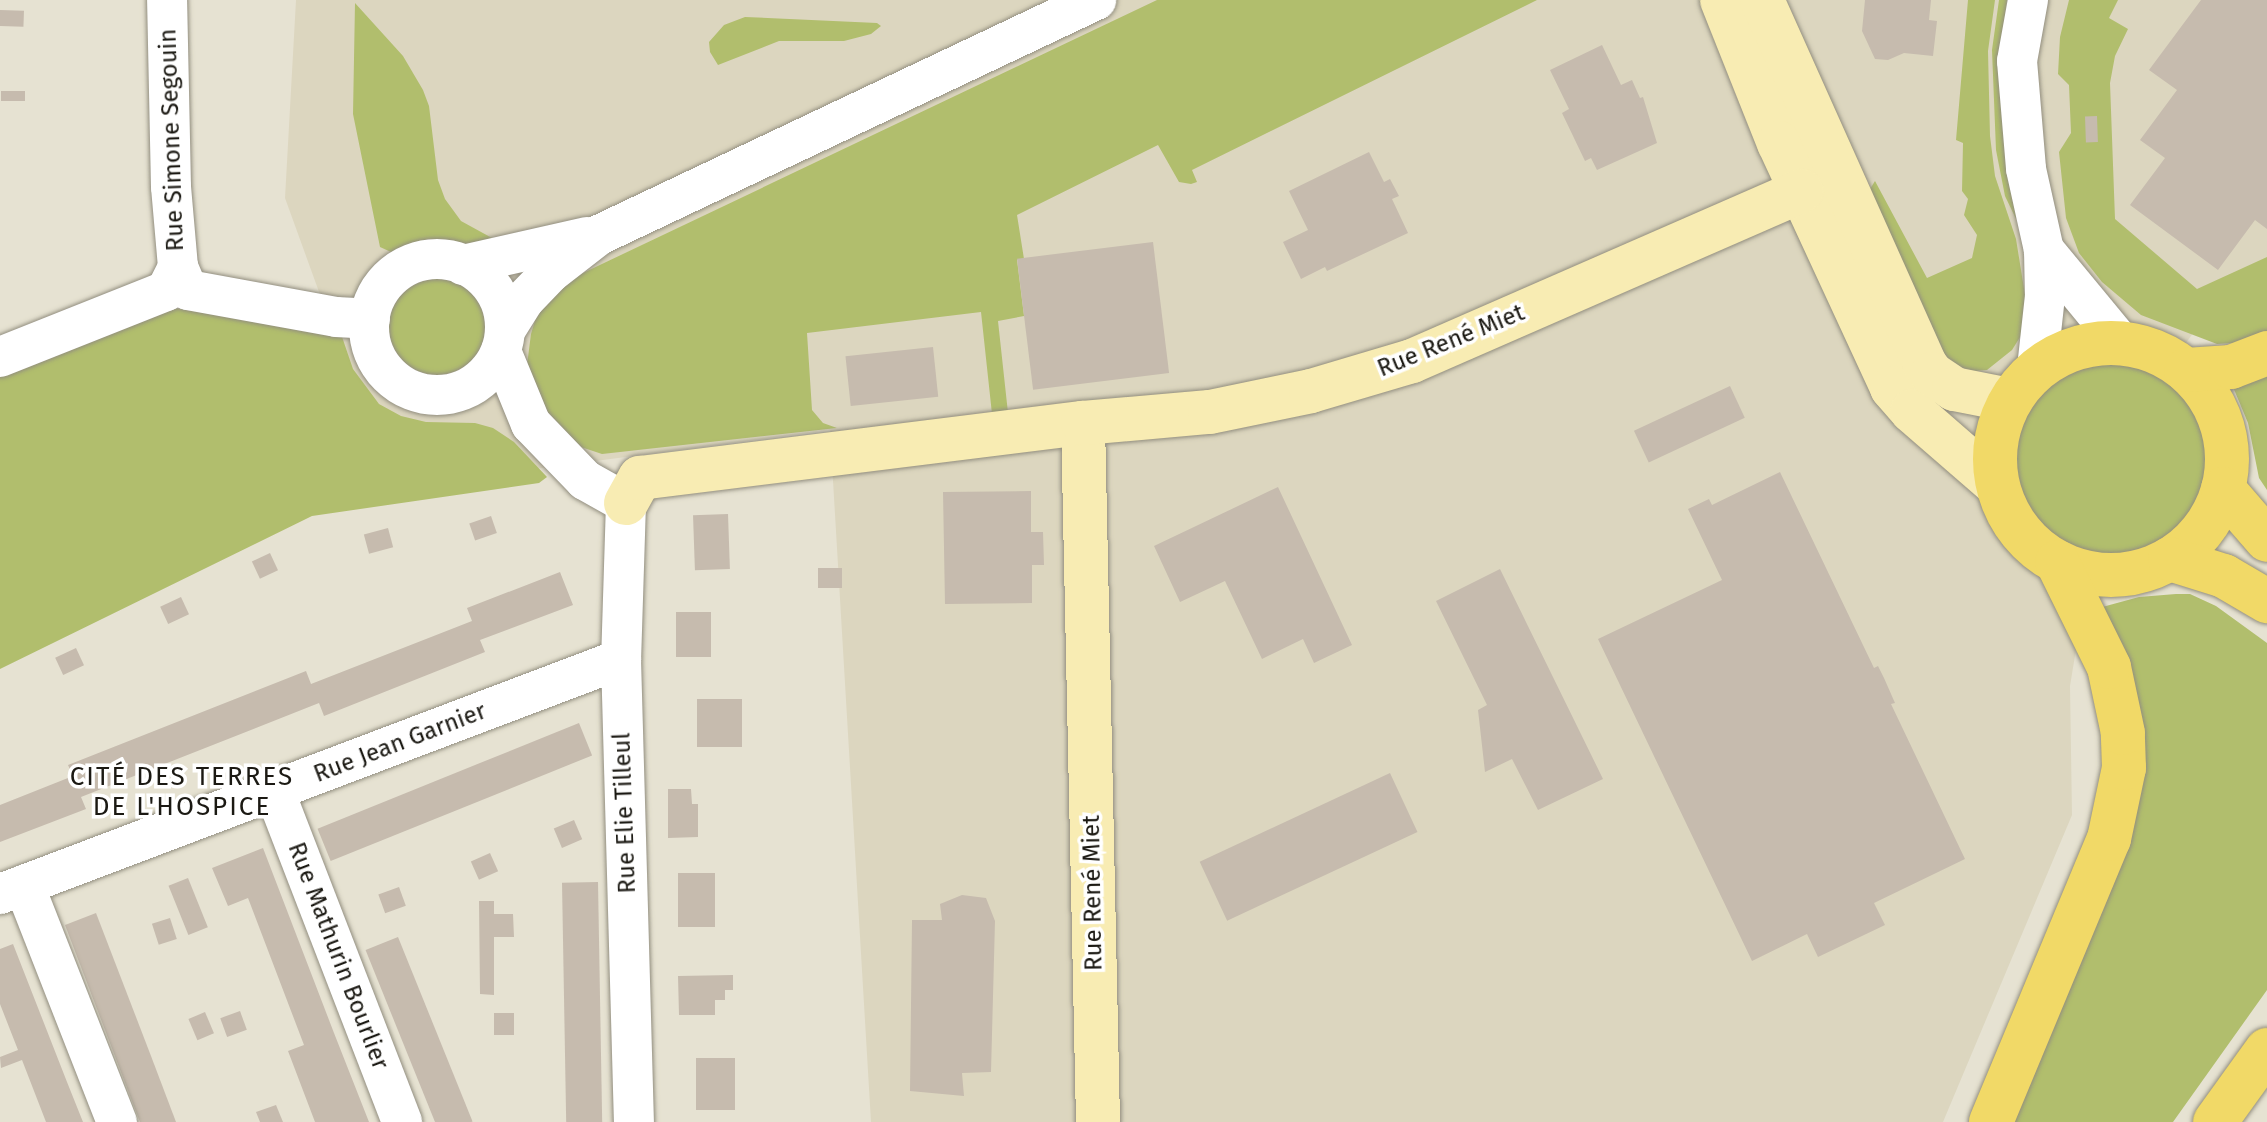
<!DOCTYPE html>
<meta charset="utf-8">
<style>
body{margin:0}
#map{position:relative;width:2267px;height:1122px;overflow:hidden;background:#e6e2d2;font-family:"Fira Sans",sans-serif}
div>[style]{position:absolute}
.built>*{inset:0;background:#dcd6bf}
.green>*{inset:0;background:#b1be6d}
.round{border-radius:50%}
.building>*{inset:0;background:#c6bbae;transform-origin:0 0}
.roads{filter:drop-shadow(0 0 2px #928e7f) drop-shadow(0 0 2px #928e7f)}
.street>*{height:40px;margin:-20px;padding:0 20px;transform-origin:20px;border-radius:20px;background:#fff}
.street>.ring{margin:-20px;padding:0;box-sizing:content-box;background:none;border:40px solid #fff;border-radius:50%}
.secondary>*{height:44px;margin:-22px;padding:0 22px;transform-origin:22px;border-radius:22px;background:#f8ecb3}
.primary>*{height:44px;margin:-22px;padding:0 22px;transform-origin:22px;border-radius:22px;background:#f1d967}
.primary>.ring{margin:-22px;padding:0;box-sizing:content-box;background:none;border:44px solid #f1d967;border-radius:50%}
span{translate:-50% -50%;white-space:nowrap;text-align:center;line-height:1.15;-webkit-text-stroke:7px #fff;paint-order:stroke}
.street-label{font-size:24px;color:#1b1913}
.neighbourhood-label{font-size:26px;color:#1b1913;letter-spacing:2px}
</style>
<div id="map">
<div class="built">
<i style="clip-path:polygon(296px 0,2267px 0,2267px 272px,2220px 296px,2109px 449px,2070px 686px,2072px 815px,1943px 1122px,871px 1122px,830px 430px,390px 488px,285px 198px)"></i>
</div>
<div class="green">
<i style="clip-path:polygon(1157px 0,1537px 0,1192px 170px,1197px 182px,1191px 184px,1179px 182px,1158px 145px,1017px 215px,1024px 259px,1017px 260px,1024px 316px,998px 321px,1008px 413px,992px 414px,981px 312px,807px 333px,812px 410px,823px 423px,837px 428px,602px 454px,581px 447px,541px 405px,527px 365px,531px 334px,537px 314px,562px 283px)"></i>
<i style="clip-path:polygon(1968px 0,1995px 0,1988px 51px,1990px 136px,1995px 176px,2016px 239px,2026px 301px,2022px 334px,2012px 350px,1987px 370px,1973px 371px,1953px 365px,1939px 348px,1867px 194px,1875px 181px,1927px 278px,1972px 258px,1977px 235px,1964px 215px,1968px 199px,1962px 191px,1963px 143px,1956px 140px)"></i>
<i style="clip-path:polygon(1999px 0,2007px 0,2004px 23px,2016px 219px,2005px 196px,1996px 150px,1992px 50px)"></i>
<i style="clip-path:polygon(2069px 0,2118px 0,2109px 18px,2128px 29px,2115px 56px,2110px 83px,2115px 219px,2197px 289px,2267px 257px,2267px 341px,2217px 344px,2141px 315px,2102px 282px,2079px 253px,2066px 218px,2059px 152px,2071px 133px,2069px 85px,2058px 74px,2060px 37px)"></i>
<i style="clip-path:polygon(355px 3px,403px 56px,423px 90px,429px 106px,438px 180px,445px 199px,461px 221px,492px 238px,496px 245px,472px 247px,428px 239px,391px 252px,380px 247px,353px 114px)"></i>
<i style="clip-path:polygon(745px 17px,877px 23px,881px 26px,871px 34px,844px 41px,779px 41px,718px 65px,710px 52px,709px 42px,724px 25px)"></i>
<i class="round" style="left:389px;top:279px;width:96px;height:96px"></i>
<i style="clip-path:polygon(165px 307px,284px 324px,339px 328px,353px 369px,379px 404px,401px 416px,426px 422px,475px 423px,493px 428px,514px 442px,547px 477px,539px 483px,312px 516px,0 669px,0 373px)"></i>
<i class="round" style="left:2015px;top:362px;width:192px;height:192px"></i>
<i style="clip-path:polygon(2267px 363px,2267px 490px,2259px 478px,2248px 423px,2233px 387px)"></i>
<i style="clip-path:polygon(2176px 594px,2190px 594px,2216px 606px,2267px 643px,2267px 990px,2173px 1122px,2002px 1122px,2118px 846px,2095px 609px,2139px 597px)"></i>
</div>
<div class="building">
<i style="clip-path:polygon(1865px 0,1931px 0,1929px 20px,1937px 21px,1933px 56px,1904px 53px,1888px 60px,1875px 59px,1862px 31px)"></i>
<i style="clip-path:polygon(2201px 0,2267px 0,2267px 229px,2255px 220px,2218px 270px,2130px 205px,2165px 158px,2140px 140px,2177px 90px,2149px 70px)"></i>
<i style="left:0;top:10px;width:24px;height:16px;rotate:2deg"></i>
<i style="clip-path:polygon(1602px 45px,1621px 85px,1632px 80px,1640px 98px,1643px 97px,1657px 143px,1597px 170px,1591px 158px,1585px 161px,1562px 113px,1569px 109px,1550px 70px)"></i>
<i style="left:1px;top:91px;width:24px;height:10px"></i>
<i style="left:2097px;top:116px;width:26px;height:12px;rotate:88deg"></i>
<i style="clip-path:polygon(1369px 152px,1384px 182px,1390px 179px,1399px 196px,1392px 199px,1408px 233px,1327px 271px,1325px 267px,1301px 279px,1283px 242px,1308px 230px,1289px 191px)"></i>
<i style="left:1153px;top:242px;width:132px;height:137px;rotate:83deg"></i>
<i style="left:933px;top:347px;width:50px;height:88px;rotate:84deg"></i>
<i style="left:1730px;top:386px;width:35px;height:106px;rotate:65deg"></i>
<i style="clip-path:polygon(1780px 472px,1874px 668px,1878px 666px,1884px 678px,1895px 703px,1891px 704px,1965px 859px,1874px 903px,1885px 925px,1818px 957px,1807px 934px,1752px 961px,1598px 639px,1722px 580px,1688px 509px,1709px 499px,1712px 505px)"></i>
<i style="clip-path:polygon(1278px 487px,1352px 645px,1314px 663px,1303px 639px,1262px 659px,1225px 581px,1180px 602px,1154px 546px)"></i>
<i style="clip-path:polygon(1031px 491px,1031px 532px,1043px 532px,1044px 565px,1032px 565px,1032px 603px,945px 604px,943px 492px)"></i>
<i style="left:728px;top:514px;width:55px;height:35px;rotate:88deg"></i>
<i style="left:491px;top:516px;width:18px;height:23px;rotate:71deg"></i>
<i style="left:388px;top:528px;width:20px;height:25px;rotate:75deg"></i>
<i style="left:270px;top:553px;width:19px;height:20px;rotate:65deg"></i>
<i style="left:818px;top:568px;width:24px;height:20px"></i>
<i style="clip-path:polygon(1500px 569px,1603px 779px,1538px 810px,1512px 759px,1485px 772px,1478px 710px,1487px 705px,1436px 601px)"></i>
<i style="clip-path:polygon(560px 572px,573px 605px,480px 640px,485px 652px,324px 716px,319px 703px,81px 797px,86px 809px,0 842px,0 805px,73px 776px,68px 765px,306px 671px,311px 684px,472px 621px,467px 608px)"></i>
<i style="left:181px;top:597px;width:19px;height:23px;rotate:65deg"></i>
<i style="left:676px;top:612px;width:35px;height:45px"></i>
<i style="left:76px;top:648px;width:19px;height:23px;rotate:65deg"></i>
<i style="left:697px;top:699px;width:45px;height:48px"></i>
<i style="left:579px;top:723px;width:35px;height:282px;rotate:68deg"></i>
<i style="left:1390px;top:773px;width:65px;height:210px;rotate:65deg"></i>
<i style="clip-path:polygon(668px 789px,691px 789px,692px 804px,698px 804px,698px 837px,668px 838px)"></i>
<i style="left:574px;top:820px;width:21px;height:22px;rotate:67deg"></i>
<i style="clip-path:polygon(263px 848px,334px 1033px,369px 1122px,315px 1122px,288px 1051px,304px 1045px,248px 898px,228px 906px,212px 868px)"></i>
<i style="left:490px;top:853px;width:20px;height:21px;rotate:66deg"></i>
<i style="left:678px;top:873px;width:37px;height:54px"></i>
<i style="left:188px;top:878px;width:53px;height:21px;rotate:68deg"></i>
<i style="left:598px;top:882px;width:240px;height:36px;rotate:89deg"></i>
<i style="left:399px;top:887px;width:20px;height:22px;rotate:70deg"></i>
<i style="clip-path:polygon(962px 895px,986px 898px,995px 921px,991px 1072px,962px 1073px,964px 1096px,910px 1091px,912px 920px,942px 920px,940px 904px)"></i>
<i style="clip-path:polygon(479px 901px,494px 901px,494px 914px,513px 914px,514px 937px,494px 937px,494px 995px,480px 994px)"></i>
<i style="clip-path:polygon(96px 913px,151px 1056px,176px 1122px,140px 1122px,65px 925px)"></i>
<i style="left:170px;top:918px;width:22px;height:19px;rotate:72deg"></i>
<i style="left:398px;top:937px;width:199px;height:35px;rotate:68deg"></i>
<i style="clip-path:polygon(13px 944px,67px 1082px,83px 1122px,46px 1122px,22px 1060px,1px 1068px,0 1057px,18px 1050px,0 1004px,0 949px)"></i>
<i style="clip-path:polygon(733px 975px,733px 990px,725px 990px,725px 1000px,715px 1000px,715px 1015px,679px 1015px,678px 976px)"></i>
<i style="left:240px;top:1011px;width:20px;height:21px;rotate:70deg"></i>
<i style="left:205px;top:1012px;width:23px;height:18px;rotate:67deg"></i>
<i style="left:494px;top:1013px;width:20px;height:22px"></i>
<i style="left:696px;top:1058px;width:39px;height:52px"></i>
<i style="clip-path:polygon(276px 1105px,283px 1122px,260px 1122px,256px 1112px)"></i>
</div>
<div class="roads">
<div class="street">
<i style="left:2028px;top:0;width:62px;rotate:100.2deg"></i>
<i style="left:2017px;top:61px;width:108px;rotate:85.2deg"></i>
<i style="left:2026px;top:169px;width:83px;rotate:77.5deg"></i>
<i style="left:2044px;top:250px;width:46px;rotate:88.8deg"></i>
<i style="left:2045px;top:296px;width:72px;rotate:96.3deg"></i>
<i style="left:2044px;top:250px;width:121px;rotate:50.4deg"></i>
<i class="ring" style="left:369px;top:259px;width:96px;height:96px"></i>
<i style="left:463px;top:265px;width:127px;rotate:-12.7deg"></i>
<i style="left:178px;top:267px;width:25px;rotate:67deg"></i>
<i style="left:188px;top:290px;width:150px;rotate:10.3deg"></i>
<i style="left:336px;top:317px;width:34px;rotate:3deg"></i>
<i style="left:506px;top:329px;width:34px;rotate:-58deg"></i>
<i style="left:524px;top:300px;width:37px;rotate:-46deg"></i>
<i style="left:550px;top:273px;width:62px;rotate:-37.8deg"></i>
<i style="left:599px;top:235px;width:550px;rotate:-25.31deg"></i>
<i style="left:501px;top:351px;width:79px;rotate:67.7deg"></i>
<i style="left:531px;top:424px;width:78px;rotate:46deg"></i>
<i style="left:585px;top:480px;width:47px;rotate:29.3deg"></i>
<i style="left:626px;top:503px;width:156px;rotate:91.8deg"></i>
<i style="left:621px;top:659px;width:463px;rotate:88.4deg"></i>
<i style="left:0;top:357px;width:179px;rotate:-21.7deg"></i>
<i style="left:166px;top:291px;width:27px;rotate:-63deg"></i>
<i style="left:178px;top:267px;width:80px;rotate:-95deg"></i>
<i style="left:171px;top:187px;width:187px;rotate:-91.2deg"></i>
<i style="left:274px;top:790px;width:356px;rotate:68.9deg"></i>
<i style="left:24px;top:885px;width:255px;rotate:68.6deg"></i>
<i style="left:0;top:894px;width:664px;rotate:-20.73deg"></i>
</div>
<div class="secondary">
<i style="left:1722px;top:0;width:154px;rotate:68.3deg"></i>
<i style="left:1779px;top:143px;width:270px;rotate:65.2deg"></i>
<i style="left:1892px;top:388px;width:30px;rotate:49deg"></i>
<i style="left:1912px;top:411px;width:111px;rotate:41deg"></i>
<i style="left:1762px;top:0;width:398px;rotate:65.9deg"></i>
<i style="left:1924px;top:363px;width:14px;rotate:54deg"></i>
<i style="left:1932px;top:374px;width:27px;rotate:34deg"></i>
<i style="left:1954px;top:389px;width:57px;rotate:11.1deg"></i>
<i style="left:1083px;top:423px;width:699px;rotate:88.77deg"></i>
<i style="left:626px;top:503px;width:29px;rotate:-61deg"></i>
<i style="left:640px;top:478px;width:446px;rotate:-7.1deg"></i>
<i style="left:1083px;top:423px;width:127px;rotate:-5deg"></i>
<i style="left:1210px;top:412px;width:103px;rotate:-11.7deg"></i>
<i style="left:1311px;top:391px;width:105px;rotate:-16.5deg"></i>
<i style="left:1412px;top:361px;width:425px;rotate:-23.6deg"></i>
</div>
<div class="primary">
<i class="ring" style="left:1995px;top:343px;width:188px;height:188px"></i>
<i style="left:2186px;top:370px;width:45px;rotate:-3.8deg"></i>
<i style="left:2231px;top:367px;width:39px;rotate:-21deg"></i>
<i style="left:2223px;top:489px;width:67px;rotate:49.2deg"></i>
<i style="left:2170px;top:559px;width:57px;rotate:17.5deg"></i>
<i style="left:2224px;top:576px;width:50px;rotate:30.2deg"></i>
<i style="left:1991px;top:1122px;width:307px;rotate:-67.4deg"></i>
<i style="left:2109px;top:839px;width:73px;rotate:-78.1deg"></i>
<i style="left:2124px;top:768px;width:35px;rotate:-92deg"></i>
<i style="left:2123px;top:733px;width:67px;rotate:-102deg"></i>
<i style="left:2109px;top:667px;width:117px;rotate:-116.3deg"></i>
<i style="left:2215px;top:1122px;width:89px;rotate:-54.2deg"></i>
</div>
</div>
<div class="street-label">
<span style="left:172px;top:140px;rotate:-92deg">Rue Simone Segouin</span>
<span style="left:1451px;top:341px;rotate:-22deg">Rue René Miet</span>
<span style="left:400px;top:743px;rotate:-21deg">Rue Jean Garnier</span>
<span style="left:625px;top:813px;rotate:-92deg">Rue Elie Tilleul</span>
<span style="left:1093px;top:893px;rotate:-91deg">Rue René Miet</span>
<span style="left:338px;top:956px;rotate:69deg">Rue Mathurin Bourlier</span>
</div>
<div class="neighbourhood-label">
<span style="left:182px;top:792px">CITÉ DES TERRES<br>DE L'HOSPICE</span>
</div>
</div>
